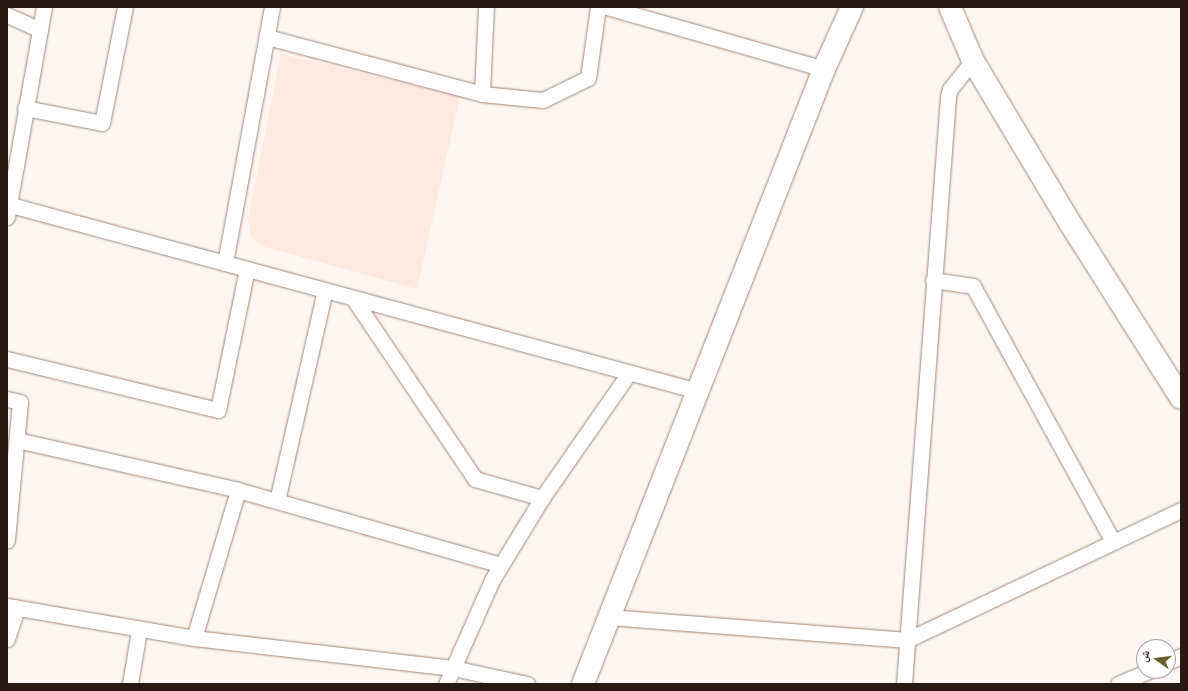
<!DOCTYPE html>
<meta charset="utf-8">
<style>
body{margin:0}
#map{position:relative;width:1188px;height:691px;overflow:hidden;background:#fdf6f2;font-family:"Alegreya Sans","Noto Naskh Arabic",sans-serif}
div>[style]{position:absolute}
.education>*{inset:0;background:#fce9e0}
.roads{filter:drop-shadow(0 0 1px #a38574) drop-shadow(0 0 1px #a38574)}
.minor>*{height:15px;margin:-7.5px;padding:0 7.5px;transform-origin:7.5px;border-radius:7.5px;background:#fff}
.secondary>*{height:22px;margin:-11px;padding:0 11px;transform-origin:11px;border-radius:11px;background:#fff}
span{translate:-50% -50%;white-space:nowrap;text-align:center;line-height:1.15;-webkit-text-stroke:3px #fff;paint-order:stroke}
.frame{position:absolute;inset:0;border:8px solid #261a13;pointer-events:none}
.north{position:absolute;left:1136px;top:639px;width:40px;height:40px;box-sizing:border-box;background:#fff;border:1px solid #a8a3a1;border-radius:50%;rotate:284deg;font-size:11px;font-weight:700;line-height:16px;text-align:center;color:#261a13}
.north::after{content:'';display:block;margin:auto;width:14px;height:18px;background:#675e2b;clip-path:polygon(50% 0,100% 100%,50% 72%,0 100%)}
</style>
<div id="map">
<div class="education">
<i style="clip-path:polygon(281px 54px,460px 96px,417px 289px,262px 246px,251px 237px,248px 220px)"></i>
</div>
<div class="roads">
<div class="minor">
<i style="left:607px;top:7px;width:226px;rotate:15.9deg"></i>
<i style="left:7px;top:15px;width:36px;rotate:24deg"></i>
<i style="left:267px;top:37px;width:222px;rotate:14.8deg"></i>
<i style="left:482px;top:94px;width:61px;rotate:5.6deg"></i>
<i style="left:543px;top:100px;width:50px;rotate:-26.1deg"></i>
<i style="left:588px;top:78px;width:72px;rotate:-82deg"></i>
<i style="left:482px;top:94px;width:87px;rotate:-87.4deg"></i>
<i style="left:25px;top:108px;width:78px;rotate:11deg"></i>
<i style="left:102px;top:123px;width:118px;rotate:-78.8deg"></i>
<i style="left:7px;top:204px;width:716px;rotate:15.14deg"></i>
<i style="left:7px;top:217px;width:213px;rotate:-80deg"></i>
<i style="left:225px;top:263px;width:260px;rotate:-79.6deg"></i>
<i style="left:933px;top:280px;width:40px;rotate:8.5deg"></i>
<i style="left:973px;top:286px;width:292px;rotate:61.3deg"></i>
<i style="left:353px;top:298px;width:218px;rotate:56deg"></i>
<i style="left:475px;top:479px;width:70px;rotate:15.8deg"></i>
<i style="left:7px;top:359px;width:217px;rotate:13.6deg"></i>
<i style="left:218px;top:410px;width:144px;rotate:-78.4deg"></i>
<i style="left:7px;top:399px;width:13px;rotate:13deg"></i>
<i style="left:20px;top:402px;width:139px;rotate:95.4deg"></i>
<i style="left:17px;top:440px;width:227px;rotate:12.7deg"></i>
<i style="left:277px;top:501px;width:216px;rotate:-77.2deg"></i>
<i style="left:7px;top:606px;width:190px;rotate:9.7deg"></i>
<i style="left:194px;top:638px;width:261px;rotate:6.6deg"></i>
<i style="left:453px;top:668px;width:76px;rotate:12.2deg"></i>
<i style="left:609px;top:617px;width:299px;rotate:4.4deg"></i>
<i style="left:907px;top:640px;width:303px;rotate:-25.4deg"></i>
<i style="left:194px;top:638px;width:154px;rotate:-73.4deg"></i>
<i style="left:238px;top:490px;width:273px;rotate:15.9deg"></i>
<i style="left:7px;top:639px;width:33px;rotate:-72deg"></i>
<i style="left:1168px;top:662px;width:14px;rotate:-25deg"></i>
<i style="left:130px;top:684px;width:55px;rotate:-80.5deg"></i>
<i style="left:446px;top:684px;width:114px;rotate:-66.1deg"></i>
<i style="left:492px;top:580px;width:96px;rotate:-58.6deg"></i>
<i style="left:542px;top:498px;width:152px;rotate:-55.2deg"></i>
<i style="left:904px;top:684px;width:589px;rotate:-85.71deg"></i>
<i style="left:948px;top:97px;width:8px;rotate:-76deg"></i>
<i style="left:950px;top:89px;width:36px;rotate:-51deg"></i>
<i style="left:1118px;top:684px;width:33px;rotate:-23deg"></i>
</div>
<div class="secondary">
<i style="left:950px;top:7px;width:59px;rotate:66.9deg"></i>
<i style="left:973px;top:61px;width:189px;rotate:59.1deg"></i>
<i style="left:1070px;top:223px;width:207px;rotate:57.6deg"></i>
<i style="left:583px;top:684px;width:661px;rotate:-68.6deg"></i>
<i style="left:824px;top:69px;width:68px;rotate:-65.7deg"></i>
</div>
</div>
<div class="frame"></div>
<div class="north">ش</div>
</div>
